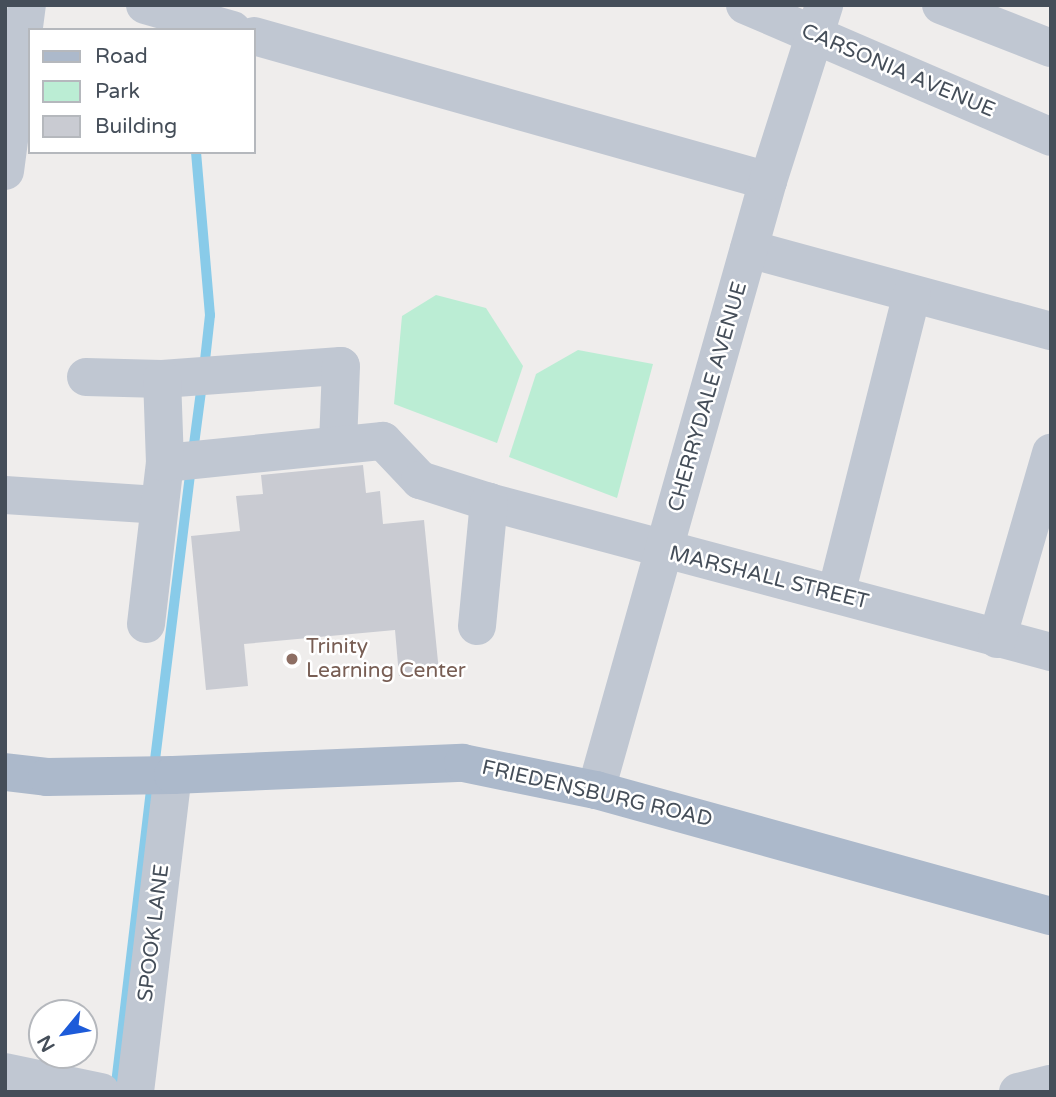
<!DOCTYPE html>
<style>
body{margin:0}
#map{position:relative;width:1056px;height:1097px;overflow:hidden;background:#efedec;font-family:"Varela Round",sans-serif}
div>[style]{position:absolute}
.green>*{inset:0;background:#bbedd4}
.stream>*{height:10px;margin:-5px;padding:0 5px;transform-origin:5px;border-radius:5px;background:#89cbe9}
.building>*{inset:0;background:#c9cbd2}
.minor>*{height:38px;margin:-19px;padding:0 19px;transform-origin:19px;border-radius:19px;background:#c0c7d2}
.major>*{height:38px;margin:-19px;padding:0 19px;transform-origin:19px;border-radius:19px;background:#acb9cb}
.dots>*{width:19px;height:19px;translate:-50% -50%;box-sizing:border-box;border:4px solid #fff;border-radius:50%}
span{translate:-50% -50%;white-space:nowrap;text-align:center;line-height:1.15;-webkit-text-stroke:5px #fff;paint-order:stroke}
.street-label{font-size:21px;color:#454e59}
.education-label{font-size:21px;color:#785e54}
.left{translate:0 -50%;text-align:left}
.frame{position:absolute;inset:0;border:7px solid #454e59;pointer-events:none}
.legend{position:absolute;left:28px;top:28px;width:228px;height:126px;box-sizing:border-box;background:#fff;border:2px solid #b5b8bd;margin:0;padding:9px 12px;list-style:none;font-size:21px;color:#454e59}
.legend li{display:flex;align-items:center;gap:14px;height:35px}
.legend b{width:35px;border:2px solid #b5b8bd}
.north{position:absolute;left:28px;top:999px;width:70px;height:70px;box-sizing:border-box;background:#fff;border:2px solid #b5b8bd;border-radius:50%;rotate:240deg;font-size:19px;font-weight:700;line-height:28px;text-align:center;color:#454e59}
.north::after{content:'';display:block;margin:auto;width:24px;height:32px;background:#1d5bd9;clip-path:polygon(50% 0,100% 100%,50% 72%,0 100%)}
</style>
<div id="map">
<div class="green">
<i style="clip-path:polygon(436px 295px,486px 308px,523px 366px,497px 443px,394px 404px,402px 316px)"></i>
<i style="clip-path:polygon(578px 350px,653px 364px,617px 498px,509px 457px,536px 374px)"></i>
</div>
<div class="stream">
<i style="left:196px;top:152px;width:164px;rotate:85.1deg"></i>
<i style="left:210px;top:315px;width:54px;rotate:96.3deg"></i>
<i style="left:193px;top:452px;width:69px;rotate:-82.5deg"></i>
<i style="left:154px;top:768px;width:303px;rotate:-83deg"></i>
<i style="left:115px;top:1092px;width:311px;rotate:-83.2deg"></i>
</div>
<div class="building">
<i style="clip-path:polygon(363px 465px,366px 493px,380px 491px,383px 524px,424px 520px,439px 672px,399px 676px,395px 630px,244px 644px,248px 686px,206px 690px,191px 536px,240px 531px,236px 496px,263px 494px,261px 475px)"></i>
</div>
<div class="minor">
<i style="left:145px;top:5px;width:91px;rotate:16deg"></i>
<i style="left:745px;top:5px;width:333px;rotate:23.3deg"></i>
<i style="left:941px;top:5px;width:118px;rotate:21.4deg"></i>
<i style="left:254px;top:36px;width:534px;rotate:15.75deg"></i>
<i style="left:5px;top:171px;width:167px;rotate:-82.5deg"></i>
<i style="left:749px;top:249px;width:313px;rotate:15.2deg"></i>
<i style="left:86px;top:377px;width:76px;rotate:1.5deg"></i>
<i style="left:162px;top:379px;width:179px;rotate:-4.2deg"></i>
<i style="left:341px;top:366px;width:77px;rotate:92.2deg"></i>
<i style="left:165px;top:463px;width:219px;rotate:-5.8deg"></i>
<i style="left:383px;top:441px;width:54px;rotate:46.5deg"></i>
<i style="left:420px;top:480px;width:72px;rotate:17.7deg"></i>
<i style="left:489px;top:502px;width:582px;rotate:14.94deg"></i>
<i style="left:5px;top:495px;width:153px;rotate:3.7deg"></i>
<i style="left:836px;top:594px;width:309px;rotate:-75.8deg"></i>
<i style="left:146px;top:624px;width:162px;rotate:-83.3deg"></i>
<i style="left:165px;top:463px;width:84px;rotate:-92deg"></i>
<i style="left:477px;top:626px;width:125px;rotate:-84.5deg"></i>
<i style="left:997px;top:639px;width:194px;rotate:-73.8deg"></i>
<i style="left:596px;top:790px;width:633px;rotate:-74.23deg"></i>
<i style="left:768px;top:181px;width:185px;rotate:-72.3deg"></i>
<i style="left:5px;top:1072px;width:98px;rotate:11.8deg"></i>
<i style="left:135px;top:1092px;width:319px;rotate:-83.2deg"></i>
<i style="left:1018px;top:1092px;width:34px;rotate:-14deg"></i>
</div>
<div class="major">
<i style="left:5px;top:772px;width:42px;rotate:6.8deg"></i>
<i style="left:47px;top:777px;width:126px;rotate:-0.9deg"></i>
<i style="left:173px;top:775px;width:290px;rotate:-2.4deg"></i>
<i style="left:463px;top:763px;width:136px;rotate:11.5deg"></i>
<i style="left:596px;top:790px;width:472px;rotate:15.5deg"></i>
</div>
<div class="dots">
<i style="left:292px;top:659px;background:#8d6e63"></i>
</div>
<div class="street-label">
<span style="left:898px;top:71px;rotate:23deg">CARSONIA AVENUE</span>
<span style="left:708px;top:397px;rotate:-74deg">CHERRYDALE AVENUE</span>
<span style="left:769px;top:578px;rotate:14deg">MARSHALL STREET</span>
<span style="left:597px;top:794px;rotate:13deg">FRIEDENSBURG ROAD</span>
<span style="left:154px;top:933px;rotate:-83deg">SPOOK LANE</span>
</div>
<div class="education-label">
<span class="left" style="left:306px;top:659px">Trinity<br>Learning Center</span>
</div>
<div class="frame"></div>
<ul class="legend">
<li><b style="height:9px;background:#acb9cb"></b>Road</li>
<li><b style="height:19px;background:#bbedd4"></b>Park</li>
<li><b style="height:19px;background:#c9cbd2"></b>Building</li>
</ul>
<div class="north">N</div>
</div>
